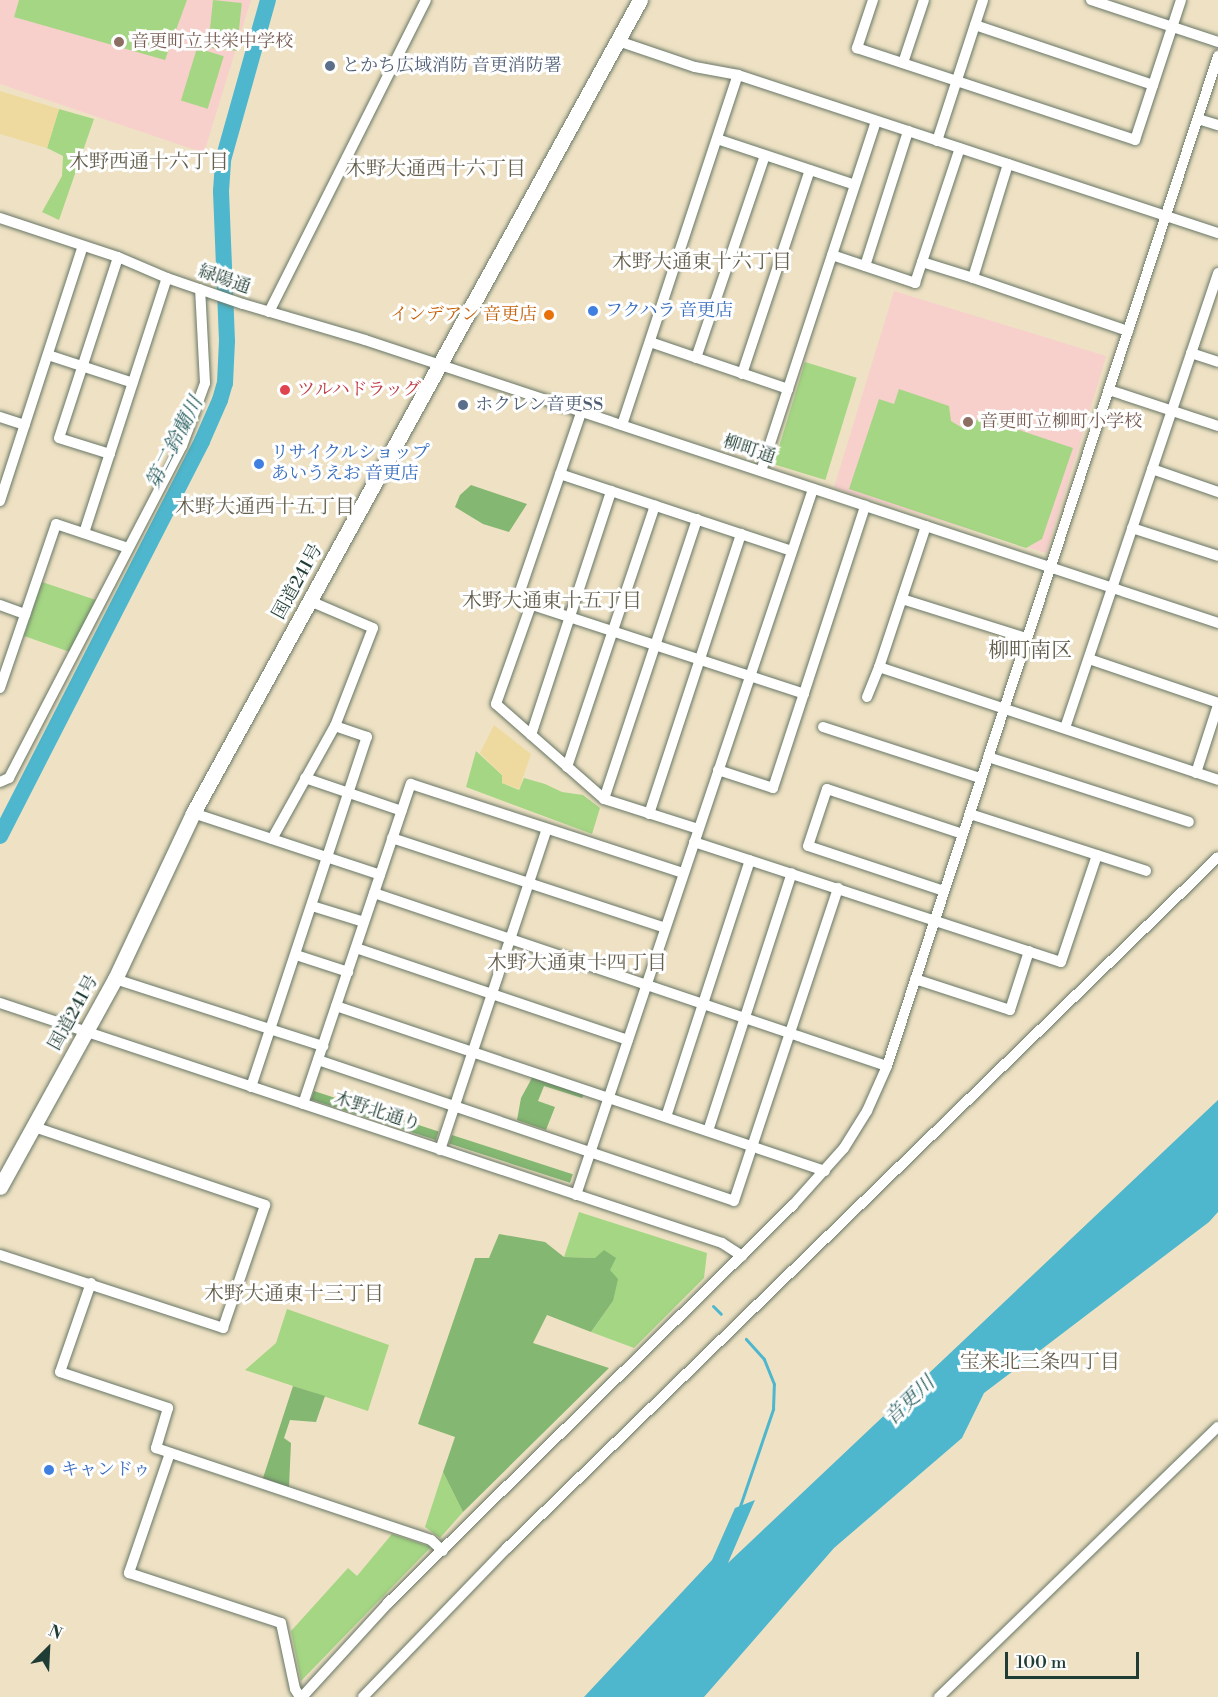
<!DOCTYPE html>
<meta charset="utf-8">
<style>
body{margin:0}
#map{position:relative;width:1218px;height:1697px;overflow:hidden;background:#efe2c4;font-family:"Libre Bodoni","Noto Serif JP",serif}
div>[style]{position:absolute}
.built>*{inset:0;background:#f7d0cc;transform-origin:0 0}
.green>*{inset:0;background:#a5d684;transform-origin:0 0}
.forest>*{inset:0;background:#84b772;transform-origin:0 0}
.sand>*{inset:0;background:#eeda9e}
.water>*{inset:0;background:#4eb6cd}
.stream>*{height:3px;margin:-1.5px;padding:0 1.5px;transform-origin:1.5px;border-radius:1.5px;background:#4eb6cd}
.river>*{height:16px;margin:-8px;padding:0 8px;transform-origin:8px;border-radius:8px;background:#4eb6cd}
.roads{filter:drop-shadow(0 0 2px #687766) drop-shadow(0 0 2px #687766)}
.minor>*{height:10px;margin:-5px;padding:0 5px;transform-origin:5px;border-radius:5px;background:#fff}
.highway>*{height:15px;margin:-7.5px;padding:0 7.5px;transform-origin:7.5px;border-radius:7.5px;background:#fff}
.dots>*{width:16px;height:16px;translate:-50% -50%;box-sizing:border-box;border:3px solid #fff;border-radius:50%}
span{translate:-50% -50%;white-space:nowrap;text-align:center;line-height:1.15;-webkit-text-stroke:6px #fff;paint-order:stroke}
.education-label{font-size:18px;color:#785e54}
.left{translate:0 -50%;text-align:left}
.service-label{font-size:18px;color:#4e5e75}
.street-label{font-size:18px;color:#1f3d34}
.shop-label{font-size:18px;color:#366cbe}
.food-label{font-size:18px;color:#c56008}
.right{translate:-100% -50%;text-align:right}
.health-label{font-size:18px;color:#be3a42}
.neighbourhood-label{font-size:20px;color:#645e4d}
.water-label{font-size:20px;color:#2d6162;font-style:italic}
.quarter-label{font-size:21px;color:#645e4d}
.north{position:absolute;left:18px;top:1619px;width:60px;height:60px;-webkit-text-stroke:4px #fff;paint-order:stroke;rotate:24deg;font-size:16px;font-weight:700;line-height:24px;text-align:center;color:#1f3d34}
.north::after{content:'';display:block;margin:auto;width:21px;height:27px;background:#1f3d34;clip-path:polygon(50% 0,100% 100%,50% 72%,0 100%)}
.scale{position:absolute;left:1005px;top:1652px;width:134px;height:27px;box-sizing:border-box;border:3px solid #1f3d34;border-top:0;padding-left:8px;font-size:18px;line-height:21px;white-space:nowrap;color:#1f3d34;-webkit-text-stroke:4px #fff;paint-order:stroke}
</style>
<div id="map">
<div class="built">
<i style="clip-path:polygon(0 0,251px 0,204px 153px,0 84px)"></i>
<i style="left:894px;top:291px;width:222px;height:206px;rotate:17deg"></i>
</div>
<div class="green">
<i style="clip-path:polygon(19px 0,187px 0,165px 60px,14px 17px)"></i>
<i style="left:213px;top:0;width:29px;height:48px;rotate:6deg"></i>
<i style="left:197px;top:48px;width:28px;height:55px;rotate:17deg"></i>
<i style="clip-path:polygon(59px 109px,94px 119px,59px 220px,42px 212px,62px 176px,63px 156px,47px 148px)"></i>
<i style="left:805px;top:362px;width:54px;height:107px;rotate:17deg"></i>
<i style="clip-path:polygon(899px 389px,949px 406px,951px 421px,961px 427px,972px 425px,980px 417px,1073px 448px,1042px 539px,1026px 548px,849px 489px,879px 399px,894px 404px)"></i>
<i style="clip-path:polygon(42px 582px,96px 600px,70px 652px,24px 636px)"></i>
<i style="clip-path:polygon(476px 751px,503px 776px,502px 783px,519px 790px,524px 778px,545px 784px,562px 792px,583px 795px,600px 808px,592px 834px,466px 787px)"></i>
<i style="clip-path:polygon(579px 1212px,707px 1253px,704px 1278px,634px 1348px,591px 1332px,613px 1301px,595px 1258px,564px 1257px)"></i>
<i style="clip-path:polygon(287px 1309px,389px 1345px,368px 1411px,245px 1370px,276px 1343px)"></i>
<i style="clip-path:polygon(443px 1472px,463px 1512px,440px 1538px,425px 1527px)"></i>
<i style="clip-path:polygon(392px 1534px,431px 1547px,301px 1681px,291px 1631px,348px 1568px,357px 1576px)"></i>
</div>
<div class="forest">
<i style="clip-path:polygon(471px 485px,527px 504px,509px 532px,483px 524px,455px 507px,460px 495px)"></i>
<i style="clip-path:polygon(533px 1076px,585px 1092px,582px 1098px,544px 1086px,538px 1101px,555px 1107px,546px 1130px,517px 1120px,521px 1098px)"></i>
<i style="left:314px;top:1091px;width:131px;height:9px;rotate:18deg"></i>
<i style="left:452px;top:1135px;width:127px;height:9px;rotate:18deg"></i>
<i style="clip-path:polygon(499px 1234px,545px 1242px,564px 1257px,595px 1258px,604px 1250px,616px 1258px,610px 1270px,618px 1279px,613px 1301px,591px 1332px,547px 1315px,533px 1343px,609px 1368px,463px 1512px,443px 1472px,455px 1437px,418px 1424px,475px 1258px,489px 1258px)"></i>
<i style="clip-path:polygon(293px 1386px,325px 1396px,316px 1422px,290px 1420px,284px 1438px,291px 1443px,289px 1487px,263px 1478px)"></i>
</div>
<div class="sand">
<i style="clip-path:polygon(0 91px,59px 109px,47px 148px,0 134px)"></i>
<i style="clip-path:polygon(494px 725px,531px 754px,519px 789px,502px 783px,502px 775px,480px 753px)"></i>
</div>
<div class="water">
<i style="clip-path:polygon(1218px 1100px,1218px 1212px,1209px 1222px,984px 1393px,962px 1438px,834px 1548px,704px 1697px,584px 1697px,712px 1560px,735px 1508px,755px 1500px,728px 1563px)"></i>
</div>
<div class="stream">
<i style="left:713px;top:1306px;width:11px;rotate:45deg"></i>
<i style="left:739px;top:1509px;width:106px;rotate:-71.2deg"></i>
<i style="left:773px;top:1409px;width:25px;rotate:-88deg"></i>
<i style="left:774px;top:1384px;width:27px;rotate:-112deg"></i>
<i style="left:764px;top:1359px;width:27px;rotate:-132deg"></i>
</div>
<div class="river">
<i style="left:0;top:836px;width:444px;rotate:-62.9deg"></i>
<i style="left:202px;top:441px;width:45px;rotate:-66.3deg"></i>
<i style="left:220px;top:400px;width:18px;rotate:-74deg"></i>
<i style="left:225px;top:383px;width:42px;rotate:-87.3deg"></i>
<i style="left:227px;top:341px;width:150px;rotate:-92.3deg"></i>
<i style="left:221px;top:191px;width:31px;rotate:-86deg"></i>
<i style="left:223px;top:160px;width:166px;rotate:-74.3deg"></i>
</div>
<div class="roads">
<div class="minor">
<i style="left:873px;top:0;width:51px;rotate:108.4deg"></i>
<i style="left:857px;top:48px;width:293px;rotate:18.3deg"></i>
<i style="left:1135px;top:140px;width:147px;rotate:-71.8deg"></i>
<i style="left:1091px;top:0;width:134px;rotate:18.3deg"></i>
<i style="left:975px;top:25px;width:188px;rotate:18.6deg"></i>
<i style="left:618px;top:41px;width:81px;rotate:18.7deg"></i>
<i style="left:695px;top:67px;width:44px;rotate:10.5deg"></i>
<i style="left:738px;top:75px;width:505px;rotate:18.22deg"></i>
<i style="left:903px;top:63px;width:66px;rotate:-71.6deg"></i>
<i style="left:1198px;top:119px;width:21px;rotate:17deg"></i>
<i style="left:717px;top:139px;width:145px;rotate:18.4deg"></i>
<i style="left:937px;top:141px;width:148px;rotate:-71.9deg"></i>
<i style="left:1008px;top:164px;width:119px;rotate:107.1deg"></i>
<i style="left:973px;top:278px;width:164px;rotate:18.9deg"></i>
<i style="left:0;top:218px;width:124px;rotate:18.3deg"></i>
<i style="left:118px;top:257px;width:53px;rotate:23.2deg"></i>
<i style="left:167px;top:278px;width:80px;rotate:18.9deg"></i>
<i style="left:243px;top:304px;width:127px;rotate:16.4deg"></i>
<i style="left:365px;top:340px;width:899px;rotate:18.35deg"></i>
<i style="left:832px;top:255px;width:88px;rotate:18.6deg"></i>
<i style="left:915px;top:283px;width:142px;rotate:-71.6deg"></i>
<i style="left:922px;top:262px;width:53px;rotate:17.4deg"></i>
<i style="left:865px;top:266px;width:142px;rotate:-72.3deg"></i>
<i style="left:269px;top:312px;width:349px;rotate:-63.3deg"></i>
<i style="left:650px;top:342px;width:146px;rotate:18.8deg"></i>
<i style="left:1191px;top:353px;width:28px;rotate:18deg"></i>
<i style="left:48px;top:355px;width:89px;rotate:18.2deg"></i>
<i style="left:696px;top:358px;width:214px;rotate:-71.2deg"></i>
<i style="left:742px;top:374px;width:215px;rotate:-71.6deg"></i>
<i style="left:1109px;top:390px;width:115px;rotate:18.3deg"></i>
<i style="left:581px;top:413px;width:198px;rotate:108.9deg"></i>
<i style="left:517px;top:600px;width:302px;rotate:18.1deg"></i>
<i style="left:0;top:417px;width:26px;rotate:18deg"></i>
<i style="left:622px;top:425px;width:369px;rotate:-71.7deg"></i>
<i style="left:110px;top:454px;width:53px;rotate:-162.6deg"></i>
<i style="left:59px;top:438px;width:190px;rotate:-71.9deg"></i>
<i style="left:1152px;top:469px;width:70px;rotate:19.2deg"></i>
<i style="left:761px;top:471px;width:368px;rotate:-71.8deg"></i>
<i style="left:560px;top:474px;width:244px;rotate:18.4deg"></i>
<i style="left:0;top:501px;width:268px;rotate:-72deg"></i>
<i style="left:926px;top:526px;width:149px;rotate:108.4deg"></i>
<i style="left:879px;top:667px;width:357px;rotate:18.4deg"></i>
<i style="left:1132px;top:528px;width:90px;rotate:18deg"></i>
<i style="left:84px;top:533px;width:268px;rotate:-72deg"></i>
<i style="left:902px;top:599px;width:130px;rotate:17.5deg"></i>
<i style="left:0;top:605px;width:27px;rotate:20deg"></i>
<i style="left:531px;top:605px;width:105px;rotate:109.5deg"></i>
<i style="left:496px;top:704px;width:144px;rotate:41.3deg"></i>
<i style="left:604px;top:799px;width:99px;rotate:17.7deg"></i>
<i style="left:1089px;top:659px;width:136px;rotate:18.8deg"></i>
<i style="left:0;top:688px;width:173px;rotate:-71.1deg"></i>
<i style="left:56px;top:524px;width:76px;rotate:18.4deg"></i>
<i style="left:867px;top:697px;width:32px;rotate:-68deg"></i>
<i style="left:823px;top:727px;width:165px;rotate:18deg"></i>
<i style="left:1065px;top:728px;width:480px;rotate:-71.4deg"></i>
<i style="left:531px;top:735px;width:257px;rotate:-71.8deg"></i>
<i style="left:988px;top:757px;width:211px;rotate:17.9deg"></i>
<i style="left:567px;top:767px;width:276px;rotate:-71.4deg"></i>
<i style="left:718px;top:770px;width:58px;rotate:18.1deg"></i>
<i style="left:773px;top:788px;width:297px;rotate:-71.9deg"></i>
<i style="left:1196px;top:773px;width:71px;rotate:-72.1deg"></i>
<i style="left:305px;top:778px;width:102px;rotate:18.8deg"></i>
<i style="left:0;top:782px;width:10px;rotate:-24deg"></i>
<i style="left:9px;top:778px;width:374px;rotate:-62.5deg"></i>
<i style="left:182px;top:446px;width:67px;rotate:-69.9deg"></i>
<i style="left:205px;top:383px;width:94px;rotate:-93deg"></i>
<i style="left:604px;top:799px;width:295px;rotate:-71.6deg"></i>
<i style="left:193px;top:813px;width:197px;rotate:18.3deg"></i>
<i style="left:649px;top:814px;width:295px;rotate:-71.8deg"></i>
<i style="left:970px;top:814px;width:185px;rotate:17.9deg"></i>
<i style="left:392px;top:838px;width:287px;rotate:18.2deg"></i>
<i style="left:272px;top:839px;width:129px;rotate:-60.9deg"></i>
<i style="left:335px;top:726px;width:105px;rotate:-68.8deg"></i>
<i style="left:373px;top:628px;width:69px;rotate:-156.8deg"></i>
<i style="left:694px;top:842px;width:386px;rotate:18.1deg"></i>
<i style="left:1061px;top:962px;width:113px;rotate:-71.4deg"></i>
<i style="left:944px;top:891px;width:143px;rotate:-161.7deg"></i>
<i style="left:808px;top:846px;width:60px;rotate:-71.6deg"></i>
<i style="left:827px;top:789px;width:143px;rotate:18.3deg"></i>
<i style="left:374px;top:893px;width:541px;rotate:18.64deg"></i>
<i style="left:312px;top:906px;width:54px;rotate:17.1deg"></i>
<i style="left:356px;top:948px;width:287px;rotate:18.7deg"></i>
<i style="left:296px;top:955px;width:55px;rotate:18.1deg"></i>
<i style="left:115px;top:979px;width:219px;rotate:17.9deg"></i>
<i style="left:915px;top:979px;width:100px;rotate:18.1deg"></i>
<i style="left:1010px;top:1010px;width:62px;rotate:-72.1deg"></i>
<i style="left:0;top:1003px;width:761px;rotate:18.39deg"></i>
<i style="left:722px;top:1243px;width:24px;rotate:33deg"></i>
<i style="left:336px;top:1006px;width:516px;rotate:18.65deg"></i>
<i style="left:318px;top:1060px;width:439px;rotate:18.7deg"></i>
<i style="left:734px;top:1201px;width:330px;rotate:-71.6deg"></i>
<i style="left:251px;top:1087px;width:369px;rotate:-71.7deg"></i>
<i style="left:367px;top:737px;width:34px;rotate:-161deg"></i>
<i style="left:303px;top:1104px;width:338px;rotate:-71.4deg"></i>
<i style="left:411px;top:784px;width:286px;rotate:18.1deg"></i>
<i style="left:666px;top:1117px;width:270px;rotate:-71.9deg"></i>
<i style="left:708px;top:1131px;width:271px;rotate:-72deg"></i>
<i style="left:440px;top:1150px;width:338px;rotate:-71.6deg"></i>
<i style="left:576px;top:1195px;width:745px;rotate:-71.44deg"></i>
<i style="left:0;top:1255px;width:235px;rotate:18.1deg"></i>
<i style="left:223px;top:1328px;width:130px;rotate:-71.1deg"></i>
<i style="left:265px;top:1205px;width:244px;rotate:-161.3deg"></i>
<i style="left:91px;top:1283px;width:94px;rotate:109.2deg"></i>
<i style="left:60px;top:1372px;width:114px;rotate:18.4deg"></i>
<i style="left:168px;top:1408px;width:42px;rotate:106.7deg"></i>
<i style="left:156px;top:1448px;width:290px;rotate:18.5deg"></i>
<i style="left:431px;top:1540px;width:16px;rotate:43deg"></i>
<i style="left:170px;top:1453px;width:127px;rotate:108.9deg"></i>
<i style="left:129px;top:1573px;width:160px;rotate:18.2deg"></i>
<i style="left:281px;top:1623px;width:67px;rotate:78deg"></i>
<i style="left:295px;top:1689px;width:9px;rotate:58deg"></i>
<i style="left:302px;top:1697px;width:127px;rotate:-47.5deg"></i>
<i style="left:388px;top:1603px;width:568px;rotate:-44.5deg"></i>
<i style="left:793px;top:1205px;width:76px;rotate:-48.2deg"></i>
<i style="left:844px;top:1148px;width:44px;rotate:-58.1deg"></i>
<i style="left:867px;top:1111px;width:49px;rotate:-66deg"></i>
<i style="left:887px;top:1066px;width:1063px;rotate:-71.85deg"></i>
<i style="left:363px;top:1697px;width:207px;rotate:-46deg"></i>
<i style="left:507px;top:1548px;width:991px;rotate:-44.18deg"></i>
<i style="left:939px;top:1697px;width:388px;rotate:-44.1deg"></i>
</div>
<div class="highway">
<i style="left:0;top:1187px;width:238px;rotate:-61.1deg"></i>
<i style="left:115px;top:979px;width:183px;rotate:-64.8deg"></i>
<i style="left:193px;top:813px;width:928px;rotate:-61.2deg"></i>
</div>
</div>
<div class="dots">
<i style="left:119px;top:42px;background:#8d6e63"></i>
<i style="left:330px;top:66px;background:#5c6f8a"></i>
<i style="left:593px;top:311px;background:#3f7fe0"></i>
<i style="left:549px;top:315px;background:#e8710a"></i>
<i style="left:285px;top:390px;background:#e0444e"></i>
<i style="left:463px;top:405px;background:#5c6f8a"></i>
<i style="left:968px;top:422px;background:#8d6e63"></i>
<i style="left:259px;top:464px;background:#3f7fe0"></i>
<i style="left:49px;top:1470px;background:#3f7fe0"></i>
</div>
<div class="education-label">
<span class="left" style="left:131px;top:42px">音更町立共栄中学校</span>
<span class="left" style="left:980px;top:422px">音更町立柳町小学校</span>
</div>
<div class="service-label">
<span class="left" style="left:342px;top:66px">とかち広域消防 音更消防署</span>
<span class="left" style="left:475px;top:405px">ホクレン音更SS</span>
</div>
<div class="street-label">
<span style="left:224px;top:280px;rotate:19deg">緑陽通</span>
<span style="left:749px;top:450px;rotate:18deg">柳町通</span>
<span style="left:298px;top:582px;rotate:-61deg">国道241号</span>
<span style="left:74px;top:1013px;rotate:-61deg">国道241号</span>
<span style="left:377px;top:1112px;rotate:18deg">木野北通り</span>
</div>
<div class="shop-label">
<span class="left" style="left:605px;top:311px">フクハラ 音更店</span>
<span class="left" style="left:271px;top:464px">リサイクルショップ<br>あいうえお 音更店</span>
<span class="left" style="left:61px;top:1470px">キャンドゥ</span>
</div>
<div class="food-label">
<span class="right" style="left:537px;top:315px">インデアン 音更店</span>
</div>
<div class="health-label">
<span class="left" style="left:297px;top:390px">ツルハドラッグ</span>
</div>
<div class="neighbourhood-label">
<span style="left:149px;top:162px">木野西通十六丁目</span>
<span style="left:436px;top:169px">木野大通西十六丁目</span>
<span style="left:702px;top:262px">木野大通東十六丁目</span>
<span style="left:265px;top:507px">木野大通西十五丁目</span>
<span style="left:552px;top:601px">木野大通東十五丁目</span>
<span style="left:577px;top:963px">木野大通東十四丁目</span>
<span style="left:294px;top:1294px">木野大通東十三丁目</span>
<span style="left:1040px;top:1362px">宝来北三条四丁目</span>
</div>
<div class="water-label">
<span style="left:175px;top:443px;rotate:-63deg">第二鈴蘭川</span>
<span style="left:910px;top:1401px;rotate:-44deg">音更川</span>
</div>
<div class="quarter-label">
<span style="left:1030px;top:651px">柳町南区</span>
</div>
<div class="north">N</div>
<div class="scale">100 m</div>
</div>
